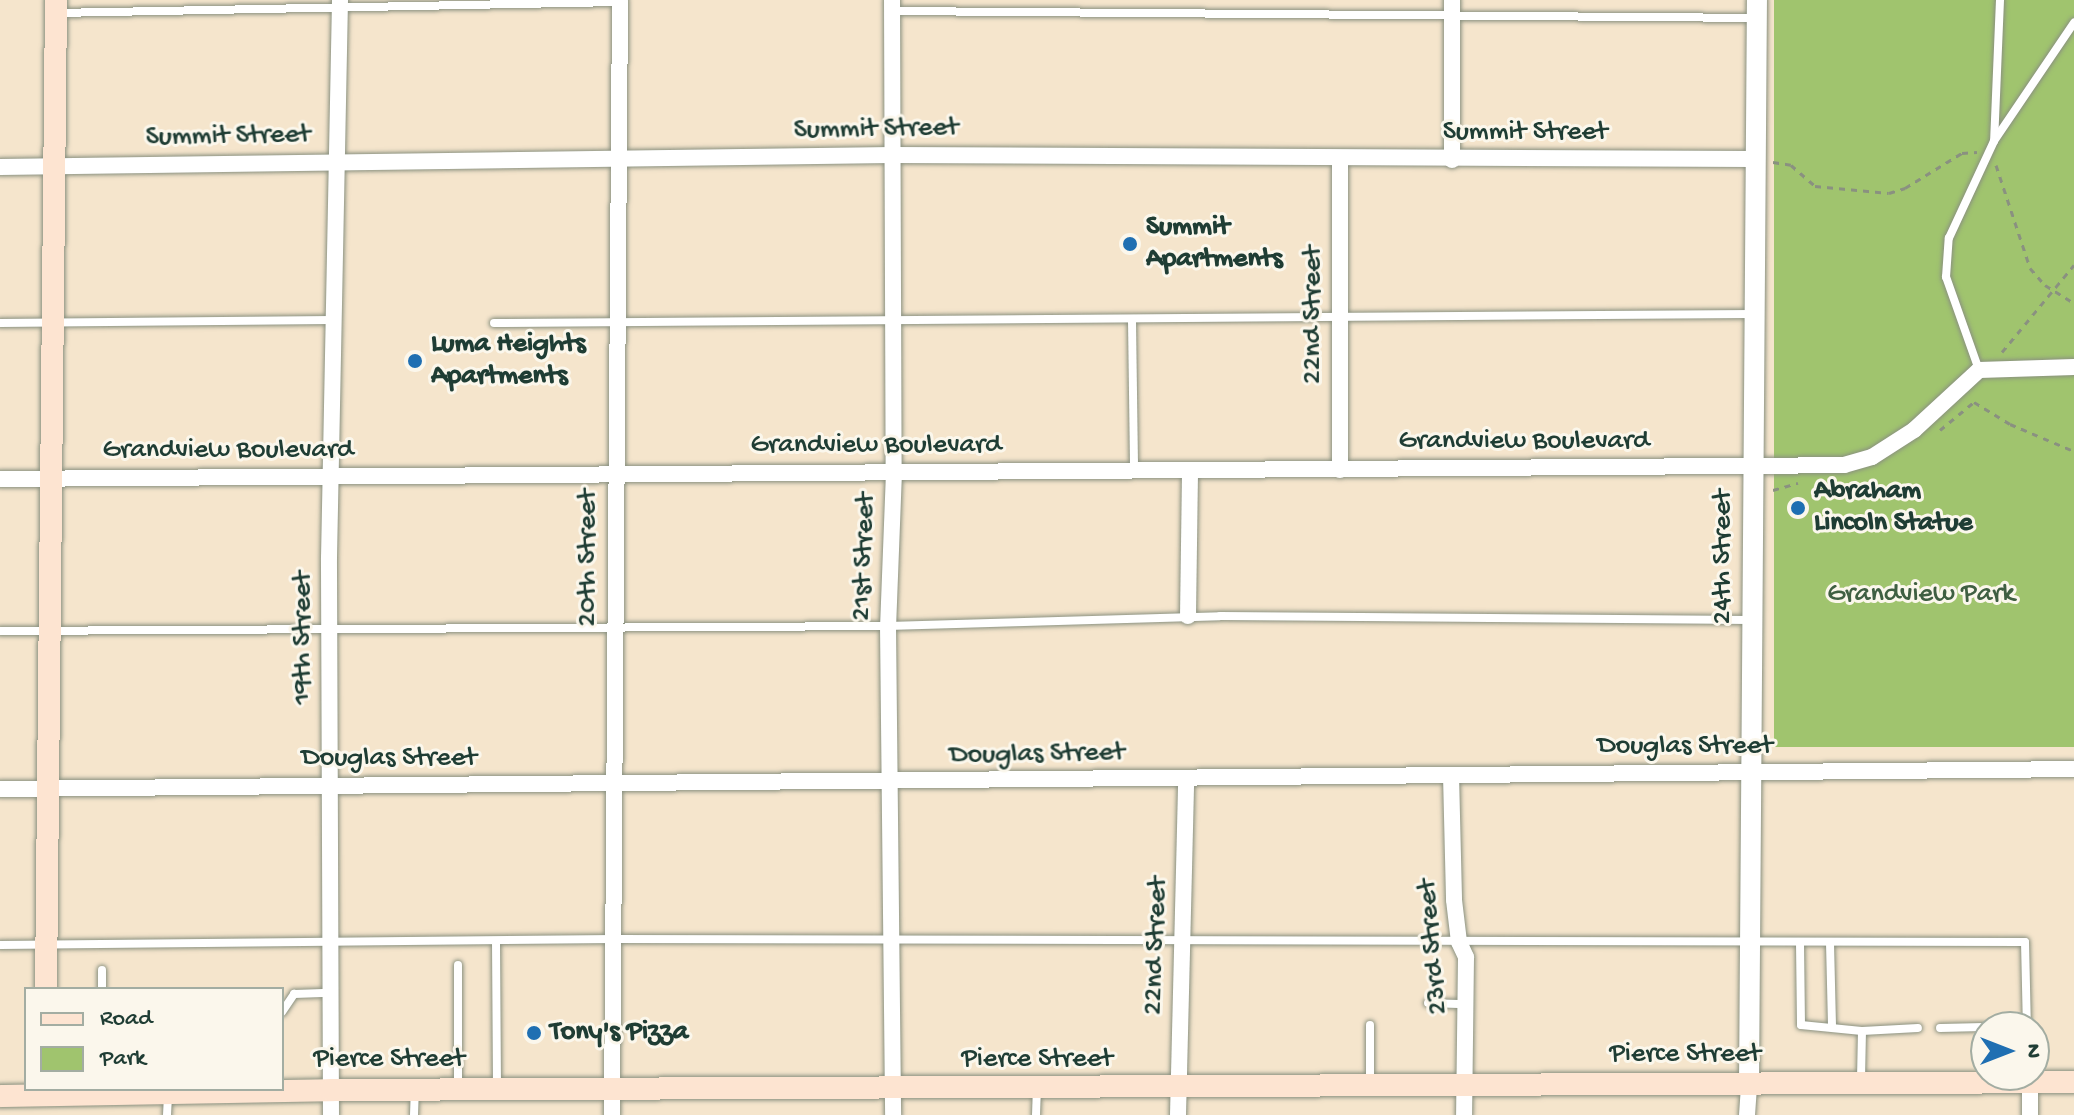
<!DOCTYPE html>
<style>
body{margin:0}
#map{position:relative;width:2074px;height:1115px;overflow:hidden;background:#f5e5cc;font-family:"Gochi Hand",sans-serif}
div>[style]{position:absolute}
.green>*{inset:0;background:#a0c46e;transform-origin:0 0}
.path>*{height:3px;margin-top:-1.5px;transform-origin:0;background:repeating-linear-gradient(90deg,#8a9180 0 6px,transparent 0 12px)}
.roads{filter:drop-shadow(0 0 2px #8a9180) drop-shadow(0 0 2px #8a9180)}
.service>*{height:8px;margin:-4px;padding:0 4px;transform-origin:4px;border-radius:4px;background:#fff}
.minor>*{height:16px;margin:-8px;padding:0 8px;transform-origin:8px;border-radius:8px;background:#fff}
.tertiary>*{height:20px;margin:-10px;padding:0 10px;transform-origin:10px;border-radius:10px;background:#fff}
.secondary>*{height:22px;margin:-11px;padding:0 11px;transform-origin:11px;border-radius:11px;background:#fde4d1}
.dots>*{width:22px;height:22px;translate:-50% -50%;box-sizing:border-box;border:4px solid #fbf7ec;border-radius:50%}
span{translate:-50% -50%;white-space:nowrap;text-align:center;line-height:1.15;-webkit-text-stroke:6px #fbf7ec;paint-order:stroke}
.street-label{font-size:28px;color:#1f3d34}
.poi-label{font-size:28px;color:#1f3d34;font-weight:700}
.left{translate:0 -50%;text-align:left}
.park-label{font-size:28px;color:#3f5f42}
.legend{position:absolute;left:24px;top:987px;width:260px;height:104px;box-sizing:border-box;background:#fbf7ec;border:2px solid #a3ada2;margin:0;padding:10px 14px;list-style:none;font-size:24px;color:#1f3d34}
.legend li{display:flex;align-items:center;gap:16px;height:40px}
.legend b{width:40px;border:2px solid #a3ada2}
.north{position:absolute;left:1970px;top:1011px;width:80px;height:80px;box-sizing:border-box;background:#fbf7ec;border:2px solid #a3ada2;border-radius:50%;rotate:90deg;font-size:22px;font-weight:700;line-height:32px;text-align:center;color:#1f3d34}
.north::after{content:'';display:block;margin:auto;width:28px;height:36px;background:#1f6fb2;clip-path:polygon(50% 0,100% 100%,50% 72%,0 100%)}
</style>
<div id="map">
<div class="green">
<i style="left:1774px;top:0;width:300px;height:747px"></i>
</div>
<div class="path">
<i style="left:1773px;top:162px;width:18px;rotate:9deg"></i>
<i style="left:1791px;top:165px;width:32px;rotate:41deg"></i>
<i style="left:1815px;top:186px;width:74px;rotate:5.4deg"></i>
<i style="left:1889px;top:193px;width:17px;rotate:-17deg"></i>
<i style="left:1905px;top:188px;width:67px;rotate:-31.6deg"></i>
<i style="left:1962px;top:153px;width:15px;rotate:-4deg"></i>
<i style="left:1996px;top:165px;width:108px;rotate:71.7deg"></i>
<i style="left:2030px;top:268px;width:23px;rotate:49deg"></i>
<i style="left:2045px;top:285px;width:34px;rotate:32deg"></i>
<i style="left:2002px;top:352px;width:113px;rotate:-50.4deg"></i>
<i style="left:1974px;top:402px;width:42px;rotate:31.4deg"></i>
<i style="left:2010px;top:424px;width:69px;rotate:22.9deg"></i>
<i style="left:1940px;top:430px;width:44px;rotate:-39.5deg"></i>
<i style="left:1773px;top:490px;width:26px;rotate:-16deg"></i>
</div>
<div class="roads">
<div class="service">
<i style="left:2000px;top:0;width:141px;rotate:92.4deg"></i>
<i style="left:1994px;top:141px;width:143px;rotate:-55.9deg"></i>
<i style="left:892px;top:11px;width:863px;rotate:0.46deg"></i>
<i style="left:56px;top:13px;width:564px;rotate:-1.12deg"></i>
<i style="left:1132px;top:321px;width:150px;rotate:89.2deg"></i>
<i style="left:0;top:323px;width:332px;rotate:-0.5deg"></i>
<i style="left:494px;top:323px;width:1259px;rotate:-0.41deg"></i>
<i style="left:1979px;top:370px;width:99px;rotate:-109.5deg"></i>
<i style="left:1946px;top:277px;width:39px;rotate:-86deg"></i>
<i style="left:1949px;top:238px;width:107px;rotate:-65.1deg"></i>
<i style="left:0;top:631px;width:888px;rotate:-0.32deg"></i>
<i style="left:888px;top:626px;width:332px;rotate:-1.7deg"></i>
<i style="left:1220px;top:616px;width:531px;rotate:0.43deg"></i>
<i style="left:496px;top:942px;width:147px;rotate:89.6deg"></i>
<i style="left:1800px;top:943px;width:82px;rotate:89.3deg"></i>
<i style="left:1801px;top:1025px;width:61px;rotate:5.6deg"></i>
<i style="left:1862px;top:1031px;width:49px;rotate:91.2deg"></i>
<i style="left:1830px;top:943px;width:83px;rotate:88.6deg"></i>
<i style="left:0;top:945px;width:614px;rotate:-0.56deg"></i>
<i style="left:614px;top:939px;width:1411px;rotate:0.12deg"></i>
<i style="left:2025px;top:942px;width:85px;rotate:88.7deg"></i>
<i style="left:458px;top:965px;width:124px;rotate:90deg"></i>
<i style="left:102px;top:970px;width:19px;rotate:90deg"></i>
<i style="left:1428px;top:1003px;width:38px;rotate:2deg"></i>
<i style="left:282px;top:1012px;width:22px;rotate:-56deg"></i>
<i style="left:294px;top:994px;width:36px;rotate:-2deg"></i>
<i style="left:1940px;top:1028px;width:87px;rotate:-1.3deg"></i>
<i style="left:1862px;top:1031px;width:56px;rotate:-3.1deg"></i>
<i style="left:1370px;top:1084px;width:59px;rotate:-90deg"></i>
<i style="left:167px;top:1115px;width:21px;rotate:-87deg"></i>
<i style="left:414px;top:1115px;width:23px;rotate:-88deg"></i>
<i style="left:1036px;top:1115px;width:25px;rotate:-88deg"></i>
</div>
<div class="minor">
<i style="left:892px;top:0;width:472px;rotate:89.8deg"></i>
<i style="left:894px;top:472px;width:154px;rotate:92.2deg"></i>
<i style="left:888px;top:626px;width:489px;rotate:89.4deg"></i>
<i style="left:1452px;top:0;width:160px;rotate:90deg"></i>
<i style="left:0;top:167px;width:892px;rotate:-0.77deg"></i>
<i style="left:892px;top:155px;width:861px;rotate:0.27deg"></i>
<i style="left:1340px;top:470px;width:310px;rotate:-90deg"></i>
<i style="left:0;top:479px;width:1844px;rotate:-0.43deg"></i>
<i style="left:1844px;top:465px;width:29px;rotate:-16deg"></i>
<i style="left:1872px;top:457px;width:50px;rotate:-32.7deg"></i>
<i style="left:1914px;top:430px;width:88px;rotate:-42.7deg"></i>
<i style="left:1979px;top:370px;width:95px;rotate:-1.8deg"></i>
<i style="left:1188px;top:616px;width:145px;rotate:-89.2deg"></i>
<i style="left:1451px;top:775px;width:125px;rotate:88.6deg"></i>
<i style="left:1454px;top:900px;width:42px;rotate:83.2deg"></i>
<i style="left:1459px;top:942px;width:17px;rotate:65deg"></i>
<i style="left:1466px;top:957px;width:158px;rotate:90.7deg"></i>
<i style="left:0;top:789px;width:2074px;rotate:-0.55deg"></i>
<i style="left:2030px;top:1084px;width:31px;rotate:90deg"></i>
<i style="left:331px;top:1115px;width:557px;rotate:-90.21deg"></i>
<i style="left:329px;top:558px;width:558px;rotate:-88.87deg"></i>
<i style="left:612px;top:1115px;width:1115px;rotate:-89.59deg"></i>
<i style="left:1178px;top:1115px;width:336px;rotate:-88.6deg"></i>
<i style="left:1747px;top:1115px;width:30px;rotate:-86deg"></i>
</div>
<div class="tertiary">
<i style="left:1749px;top:1085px;width:1085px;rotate:-89.58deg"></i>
</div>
<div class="secondary">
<i style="left:46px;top:989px;width:989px;rotate:-89.42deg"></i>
<i style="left:0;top:1096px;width:331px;rotate:-1deg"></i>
<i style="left:331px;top:1090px;width:1743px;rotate:-0.26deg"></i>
</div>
</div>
<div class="dots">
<i style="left:1130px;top:244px;background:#1f6fb2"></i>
<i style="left:415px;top:361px;background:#1f6fb2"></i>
<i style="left:1798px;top:508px;background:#1f6fb2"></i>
<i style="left:534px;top:1033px;background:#1f6fb2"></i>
</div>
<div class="street-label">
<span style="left:876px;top:130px;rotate:-1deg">Summit Street</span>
<span style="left:1525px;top:133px">Summit Street</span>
<span style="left:228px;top:137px;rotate:-1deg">Summit Street</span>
<span style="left:1314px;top:315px;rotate:-90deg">22nd Street</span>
<span style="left:1524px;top:442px">Grandview Boulevard</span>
<span style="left:876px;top:446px">Grandview Boulevard</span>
<span style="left:228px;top:451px">Grandview Boulevard</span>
<span style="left:865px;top:557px;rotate:-88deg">21st Street</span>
<span style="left:1724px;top:557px;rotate:-90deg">24th Street</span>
<span style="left:589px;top:558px;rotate:-90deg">20th Street</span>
<span style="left:304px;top:638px;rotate:-90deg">19th Street</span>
<span style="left:1685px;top:747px">Douglas Street</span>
<span style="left:1037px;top:755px;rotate:-1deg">Douglas Street</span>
<span style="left:389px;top:759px">Douglas Street</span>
<span style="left:1157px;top:946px;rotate:-88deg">22nd Street</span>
<span style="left:1434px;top:947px;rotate:-95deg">23rd Street</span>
<span style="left:1685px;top:1055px">Pierce Street</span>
<span style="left:389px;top:1060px">Pierce Street</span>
<span style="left:1037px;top:1060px">Pierce Street</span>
</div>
<div class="poi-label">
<span class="left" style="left:1146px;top:244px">Summit<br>Apartments</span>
<span class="left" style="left:431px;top:361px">Luma Heights<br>Apartments</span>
<span class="left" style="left:1814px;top:508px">Abraham<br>Lincoln Statue</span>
<span class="left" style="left:550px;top:1033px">Tony's Pizza</span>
</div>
<div class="park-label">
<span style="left:1921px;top:595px">Grandview Park</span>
</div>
<ul class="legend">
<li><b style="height:10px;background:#fde4d1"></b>Road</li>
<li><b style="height:22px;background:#a0c46e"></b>Park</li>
</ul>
<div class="north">N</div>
</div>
